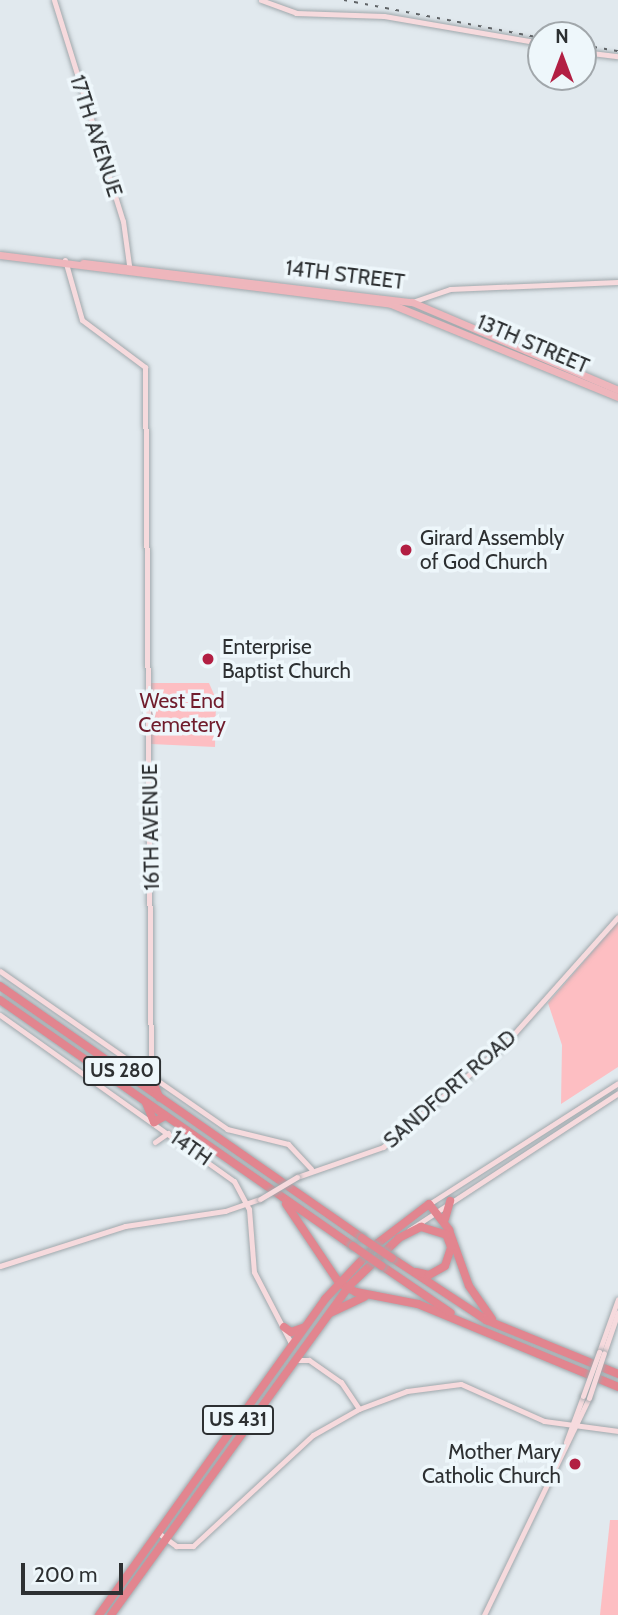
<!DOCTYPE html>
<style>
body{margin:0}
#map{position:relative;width:618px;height:1615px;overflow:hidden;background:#e1e9ee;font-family:Cabin,sans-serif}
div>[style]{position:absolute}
.green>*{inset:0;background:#fdbec2}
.roads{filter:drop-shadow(0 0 2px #a0a8ac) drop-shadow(0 0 2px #a0a8ac)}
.secondary>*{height:5px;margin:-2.5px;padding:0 2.5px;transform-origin:2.5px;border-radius:2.5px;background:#f6dadd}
.primary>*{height:7px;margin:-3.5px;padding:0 3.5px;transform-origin:3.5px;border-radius:3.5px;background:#eeb6bc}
.highway>*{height:8px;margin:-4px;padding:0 4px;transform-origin:4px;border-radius:4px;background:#e2858f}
.rail>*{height:2px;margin-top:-1px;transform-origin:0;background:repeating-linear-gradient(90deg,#606467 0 3.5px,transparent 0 10.5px)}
.bridges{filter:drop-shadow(0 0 2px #a0a8ac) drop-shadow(0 0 2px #a0a8ac)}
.secondary-bridge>*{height:5px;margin:-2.5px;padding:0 2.5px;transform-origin:2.5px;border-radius:2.5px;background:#f6dadd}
.highway-bridge>*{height:8px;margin:-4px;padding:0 4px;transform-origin:4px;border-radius:4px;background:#e2858f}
.dots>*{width:19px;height:19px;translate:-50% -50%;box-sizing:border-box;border:4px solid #eef7fb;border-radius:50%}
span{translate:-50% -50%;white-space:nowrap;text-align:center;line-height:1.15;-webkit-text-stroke:7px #eef7fb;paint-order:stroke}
.shield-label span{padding:2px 5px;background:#eef7fb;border:2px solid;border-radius:5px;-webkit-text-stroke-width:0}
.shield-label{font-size:19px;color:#2d3032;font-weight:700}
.street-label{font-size:21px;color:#2d3032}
.poi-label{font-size:21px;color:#2d3032}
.left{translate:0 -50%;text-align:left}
.right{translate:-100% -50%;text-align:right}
.park-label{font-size:21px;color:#711d2d}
.north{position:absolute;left:527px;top:21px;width:70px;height:70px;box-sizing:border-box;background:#eef7fb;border:2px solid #a1a7ab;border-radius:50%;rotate:0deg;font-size:19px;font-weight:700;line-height:28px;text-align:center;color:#2d3032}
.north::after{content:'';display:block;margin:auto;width:24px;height:32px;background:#b21f43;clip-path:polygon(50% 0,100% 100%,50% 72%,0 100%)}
.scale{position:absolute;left:21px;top:1563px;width:102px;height:32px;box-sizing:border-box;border:4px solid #2d3032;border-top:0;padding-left:9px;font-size:21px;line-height:24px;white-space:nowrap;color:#2d3032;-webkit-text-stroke:5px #eef7fb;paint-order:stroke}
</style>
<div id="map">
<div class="green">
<i style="clip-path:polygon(150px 683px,209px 683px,216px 699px,215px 747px,151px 744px)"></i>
<i style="clip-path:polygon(618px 922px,618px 1067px,561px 1104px,562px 1045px,548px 1003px)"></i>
<i style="clip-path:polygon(610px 1520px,618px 1520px,618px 1615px,600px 1615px)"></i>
</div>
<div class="roads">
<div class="secondary">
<i style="left:54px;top:0;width:232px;rotate:72.7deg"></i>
<i style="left:123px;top:221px;width:51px;rotate:82.2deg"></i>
<i style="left:261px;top:0;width:37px;rotate:20deg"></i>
<i style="left:296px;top:13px;width:88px;rotate:2deg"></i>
<i style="left:384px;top:16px;width:159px;rotate:9.8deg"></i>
<i style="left:583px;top:52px;width:35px;rotate:7deg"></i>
<i style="left:65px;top:260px;width:62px;rotate:74.2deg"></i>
<i style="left:82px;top:320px;width:79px;rotate:36.7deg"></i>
<i style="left:145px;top:367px;width:710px;rotate:89.52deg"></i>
<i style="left:412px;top:302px;width:40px;rotate:-18.9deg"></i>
<i style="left:450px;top:289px;width:168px;rotate:-2.4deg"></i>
<i style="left:0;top:971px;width:277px;rotate:34.8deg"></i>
<i style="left:227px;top:1129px;width:63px;rotate:13.8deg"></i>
<i style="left:288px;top:1144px;width:34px;rotate:47deg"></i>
<i style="left:0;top:1015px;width:287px;rotate:35.4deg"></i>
<i style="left:234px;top:1181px;width:32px;rotate:62deg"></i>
<i style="left:249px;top:1209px;width:63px;rotate:85.5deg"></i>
<i style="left:254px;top:1272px;width:82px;rotate:62.5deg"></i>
<i style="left:155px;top:1142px;width:16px;rotate:-35deg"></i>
<i style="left:297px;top:1177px;width:91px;rotate:-19.2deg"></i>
<i style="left:383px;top:1147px;width:158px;rotate:-40.1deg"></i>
<i style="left:504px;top:1045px;width:171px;rotate:-48.3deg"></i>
<i style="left:429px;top:1204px;width:224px;rotate:-32.6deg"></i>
<i style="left:409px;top:1230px;width:250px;rotate:-33.2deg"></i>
<i style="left:0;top:1266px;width:131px;rotate:-17.7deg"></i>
<i style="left:125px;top:1226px;width:101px;rotate:-8.5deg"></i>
<i style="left:225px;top:1211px;width:37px;rotate:-19deg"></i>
<i style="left:599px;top:1352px;width:56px;rotate:-70.3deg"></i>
<i style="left:604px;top:1353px;width:43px;rotate:-71.1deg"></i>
<i style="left:296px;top:1360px;width:13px"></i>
<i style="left:309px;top:1360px;width:39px;rotate:35deg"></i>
<i style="left:341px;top:1382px;width:32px;rotate:56deg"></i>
<i style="left:566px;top:1442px;width:49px;rotate:-69.7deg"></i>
<i style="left:157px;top:1532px;width:24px;rotate:36deg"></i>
<i style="left:176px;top:1546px;width:17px"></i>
<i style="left:193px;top:1546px;width:163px;rotate:-42.8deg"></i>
<i style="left:313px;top:1435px;width:53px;rotate:-29.5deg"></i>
<i style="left:359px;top:1409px;width:51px;rotate:-20.6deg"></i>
<i style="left:407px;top:1391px;width:54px;rotate:-7.4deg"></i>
<i style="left:461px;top:1384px;width:91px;rotate:24deg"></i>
<i style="left:544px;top:1421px;width:75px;rotate:7.7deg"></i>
<i style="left:484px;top:1615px;width:241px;rotate:-64.2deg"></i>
</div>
<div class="primary">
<i style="left:0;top:255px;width:394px;rotate:7.1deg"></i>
<i style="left:391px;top:304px;width:245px;rotate:22.3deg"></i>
<i style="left:83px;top:263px;width:331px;rotate:6.8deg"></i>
<i style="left:412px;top:302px;width:224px;rotate:23.1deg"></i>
</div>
<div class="highway">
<i style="left:0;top:986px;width:441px;rotate:34.8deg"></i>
<i style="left:0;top:1000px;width:430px;rotate:34.9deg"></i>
<i style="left:151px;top:1077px;width:22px;rotate:68deg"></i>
<i style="left:146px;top:1103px;width:21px;rotate:67deg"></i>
<i style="left:154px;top:1122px;width:13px;rotate:-29deg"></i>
<i style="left:286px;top:1204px;width:95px;rotate:56.1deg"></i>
<i style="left:339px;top:1283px;width:19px;rotate:28deg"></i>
<i style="left:356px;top:1292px;width:63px;rotate:11deg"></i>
<i style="left:418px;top:1304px;width:217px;rotate:22.5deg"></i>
<i style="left:429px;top:1204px;width:33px;rotate:52deg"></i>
<i style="left:449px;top:1230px;width:59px;rotate:70.3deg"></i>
<i style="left:469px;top:1286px;width:40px;rotate:55.1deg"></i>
<i style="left:445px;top:1219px;width:19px;rotate:-74deg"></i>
<i style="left:392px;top:1258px;width:113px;rotate:33.4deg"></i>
<i style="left:486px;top:1320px;width:143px;rotate:22.2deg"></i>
<i style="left:382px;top:1266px;width:83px;rotate:34.3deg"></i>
<i style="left:416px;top:1272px;width:13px;rotate:13deg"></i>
<i style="left:429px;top:1275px;width:18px;rotate:-29deg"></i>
<i style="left:445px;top:1266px;width:20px;rotate:-72deg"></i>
<i style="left:451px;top:1247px;width:14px;rotate:-111deg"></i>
<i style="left:330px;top:1313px;width:38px;rotate:-25deg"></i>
<i style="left:284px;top:1327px;width:9px;rotate:36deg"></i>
<i style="left:291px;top:1332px;width:12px;rotate:-20deg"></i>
<i style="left:99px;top:1615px;width:388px;rotate:-54.4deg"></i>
<i style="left:325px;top:1299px;width:77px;rotate:-46.6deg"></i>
<i style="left:378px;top:1243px;width:64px;rotate:-37.4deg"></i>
<i style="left:111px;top:1615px;width:406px;rotate:-54.1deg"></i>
<i style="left:349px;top:1286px;width:69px;rotate:-43.8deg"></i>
<i style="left:399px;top:1238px;width:25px;rotate:-27deg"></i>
<i style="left:421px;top:1227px;width:27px;rotate:17deg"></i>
</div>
</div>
<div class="rail">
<i style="left:344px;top:0;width:201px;rotate:10.9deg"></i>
<i style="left:583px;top:45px;width:36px;rotate:10deg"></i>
</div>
<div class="bridges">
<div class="secondary-bridge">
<i style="left:260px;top:1199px;width:43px;rotate:-30.7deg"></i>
<i style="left:583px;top:1396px;width:47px;rotate:-70deg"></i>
<i style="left:589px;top:1398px;width:47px;rotate:-71.6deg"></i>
</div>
<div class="highway-bridge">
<i style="left:362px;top:1238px;width:36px;rotate:34deg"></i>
<i style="left:353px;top:1246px;width:35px;rotate:35deg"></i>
</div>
</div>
<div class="dots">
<i style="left:406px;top:550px;background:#b21f43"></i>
<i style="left:208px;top:659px;background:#b21f43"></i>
<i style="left:575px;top:1464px;background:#b21f43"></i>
</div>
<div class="shield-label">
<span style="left:122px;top:1071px">US 280</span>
<span style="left:238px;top:1420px">US 431</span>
</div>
<div class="street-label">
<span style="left:96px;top:136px;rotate:72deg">17TH AVENUE</span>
<span style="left:345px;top:275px;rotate:7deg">14TH STREET</span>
<span style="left:533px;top:344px;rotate:23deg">13TH STREET</span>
<span style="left:151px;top:827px;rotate:-91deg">16TH AVENUE</span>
<span style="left:450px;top:1089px;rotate:-41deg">SANDFORT ROAD</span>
<span style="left:191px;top:1148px;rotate:35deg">14TH</span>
</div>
<div class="poi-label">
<span class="left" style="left:420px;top:550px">Girard Assembly<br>of God Church</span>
<span class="left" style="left:222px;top:659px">Enterprise<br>Baptist Church</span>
<span class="right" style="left:561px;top:1464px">Mother Mary<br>Catholic Church</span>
</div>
<div class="park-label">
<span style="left:182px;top:713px">West End<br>Cemetery</span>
</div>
<div class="north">N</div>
<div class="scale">200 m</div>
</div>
